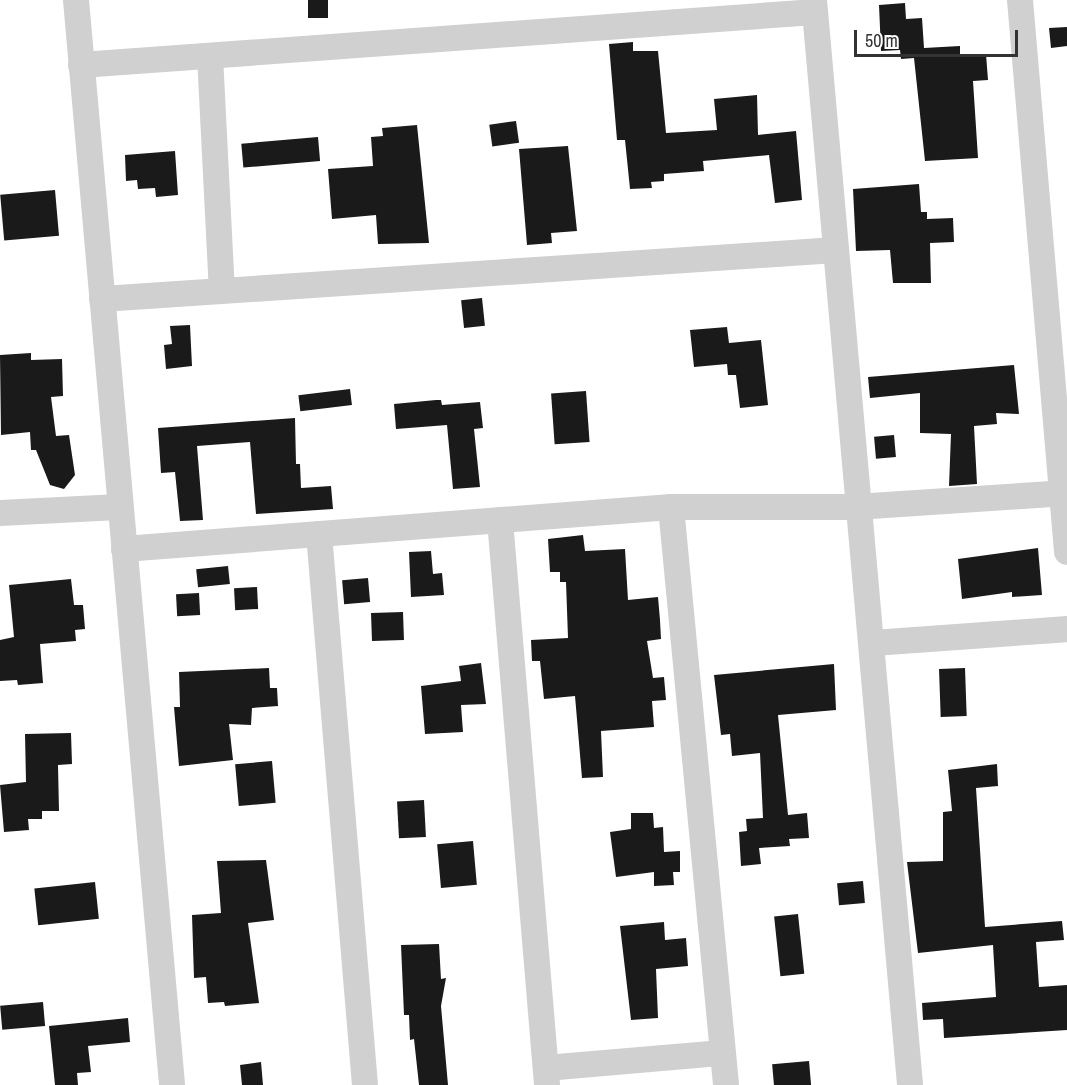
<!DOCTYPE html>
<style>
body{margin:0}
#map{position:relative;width:1067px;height:1085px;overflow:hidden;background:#fff;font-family:"Archivo Narrow",sans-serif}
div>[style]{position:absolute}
.building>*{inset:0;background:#1a1a1a;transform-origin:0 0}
.street>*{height:26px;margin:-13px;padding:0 13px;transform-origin:13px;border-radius:13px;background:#d0d0d0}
span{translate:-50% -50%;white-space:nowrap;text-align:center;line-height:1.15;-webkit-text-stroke:6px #fff;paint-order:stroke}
.scale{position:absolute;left:854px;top:30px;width:164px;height:27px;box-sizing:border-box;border:3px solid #333;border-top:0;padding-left:8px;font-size:18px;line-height:21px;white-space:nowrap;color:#333;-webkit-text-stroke:4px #fff;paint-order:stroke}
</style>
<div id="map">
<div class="building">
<i style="left:308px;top:0;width:20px;height:18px"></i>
<i style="clip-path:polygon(905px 3px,906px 19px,922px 18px,924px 48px,960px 46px,960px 56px,986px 54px,988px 80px,973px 81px,978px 158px,925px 161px,914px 58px,901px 59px,900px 50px,881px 51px,879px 5px)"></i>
<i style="clip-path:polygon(1067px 27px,1067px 46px,1051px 48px,1049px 28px)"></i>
<i style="clip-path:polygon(633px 42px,633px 51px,658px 51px,666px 133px,717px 130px,714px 99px,757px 95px,758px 135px,796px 131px,802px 200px,775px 203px,769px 155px,703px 161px,704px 171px,664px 174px,664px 181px,651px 182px,652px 188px,630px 189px,625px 140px,617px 140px,609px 44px)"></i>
<i style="left:516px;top:121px;width:22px;height:27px;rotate:82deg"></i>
<i style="clip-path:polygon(417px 125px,429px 243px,378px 244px,376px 215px,332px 219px,328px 169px,373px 166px,371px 137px,383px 136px,382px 128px)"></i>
<i style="left:318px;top:137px;width:24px;height:77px;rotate:85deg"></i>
<i style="clip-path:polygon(568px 146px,577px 231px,551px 233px,552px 243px,527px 245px,519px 149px)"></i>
<i style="clip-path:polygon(175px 151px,178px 195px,156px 197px,155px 188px,138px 189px,137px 180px,126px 181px,125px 155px)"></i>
<i style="clip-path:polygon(919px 184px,921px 212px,927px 212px,927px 219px,953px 218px,954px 242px,930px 243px,931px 283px,893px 283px,890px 250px,856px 251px,853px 189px)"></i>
<i style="left:55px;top:190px;width:46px;height:55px;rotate:85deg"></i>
<i style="left:482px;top:298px;width:28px;height:21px;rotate:84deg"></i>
<i style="clip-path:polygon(190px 325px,192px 366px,166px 369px,164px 345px,172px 344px,170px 326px)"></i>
<i style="clip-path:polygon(727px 327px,729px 343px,761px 340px,768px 405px,740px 408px,736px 375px,728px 375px,727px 364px,694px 367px,690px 330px)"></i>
<i style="clip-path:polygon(31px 353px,31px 360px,62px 359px,63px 396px,51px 397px,56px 436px,69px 435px,75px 475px,64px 489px,50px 485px,36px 450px,31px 450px,30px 432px,1px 435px,0 355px)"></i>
<i style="clip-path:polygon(1014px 365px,1019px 414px,996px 413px,997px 424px,974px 426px,977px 484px,949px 486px,951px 434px,920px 433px,920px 393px,870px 398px,868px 377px)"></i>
<i style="left:350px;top:389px;width:16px;height:52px;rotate:83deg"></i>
<i style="left:586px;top:391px;width:51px;height:35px;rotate:86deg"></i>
<i style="clip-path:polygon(436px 400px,441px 400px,442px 405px,480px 402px,483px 428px,474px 429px,480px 487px,453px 489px,447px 425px,396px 429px,394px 404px)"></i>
<i style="clip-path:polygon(295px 418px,296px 464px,300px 464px,301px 488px,331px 486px,333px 509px,256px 514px,250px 442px,197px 446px,203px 520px,180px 521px,175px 472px,161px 473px,158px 428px)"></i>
<i style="left:894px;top:435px;width:22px;height:20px;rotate:85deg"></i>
<i style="clip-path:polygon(583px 535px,585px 551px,625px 549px,628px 600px,658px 597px,660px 620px,661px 639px,647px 641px,653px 678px,664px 677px,666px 700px,652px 701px,654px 727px,601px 731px,603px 777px,582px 778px,575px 696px,544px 699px,540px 661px,532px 661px,531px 640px,568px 638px,566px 582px,560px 582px,560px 572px,550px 572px,548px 539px)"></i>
<i style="clip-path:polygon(1038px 548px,1042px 595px,1012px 597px,1012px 592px,962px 599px,958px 559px)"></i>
<i style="clip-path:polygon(431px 551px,433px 574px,442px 573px,444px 595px,411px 597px,409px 552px)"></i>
<i style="left:228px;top:566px;width:18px;height:32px;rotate:84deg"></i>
<i style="left:368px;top:578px;width:24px;height:26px;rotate:85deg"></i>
<i style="clip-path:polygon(71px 579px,74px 605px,83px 605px,85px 629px,75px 630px,76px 641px,40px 644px,43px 683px,18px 685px,17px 680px,0 681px,0 640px,14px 637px,9px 585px)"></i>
<i style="left:257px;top:587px;width:22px;height:23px;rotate:87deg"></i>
<i style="left:199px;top:593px;width:22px;height:23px;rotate:87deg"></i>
<i style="left:403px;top:612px;width:28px;height:32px;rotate:88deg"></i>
<i style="clip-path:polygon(481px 663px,486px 704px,461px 705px,463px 732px,425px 734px,421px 686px,461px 681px,459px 666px)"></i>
<i style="clip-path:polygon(834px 664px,836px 710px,778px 715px,788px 815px,807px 813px,809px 838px,789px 839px,790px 846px,759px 848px,761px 864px,741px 866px,739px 832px,747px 831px,746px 819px,763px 818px,760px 753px,732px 756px,730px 734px,721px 735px,714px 675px)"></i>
<i style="clip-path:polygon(269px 668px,270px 688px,277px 688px,278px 706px,252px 708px,251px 725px,229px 724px,233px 760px,179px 766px,174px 707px,180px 707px,179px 672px)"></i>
<i style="left:965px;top:668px;width:48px;height:26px;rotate:88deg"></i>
<i style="clip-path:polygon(71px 733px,72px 764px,58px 765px,59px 811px,42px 811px,42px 819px,28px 819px,29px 830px,4px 832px,0 785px,26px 782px,25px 734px)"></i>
<i style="left:272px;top:761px;width:42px;height:37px;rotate:85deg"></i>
<i style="clip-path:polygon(997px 764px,998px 786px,976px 788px,985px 927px,1062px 921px,1064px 940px,1036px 942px,1039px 987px,1067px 985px,1067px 1030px,944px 1038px,943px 1019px,923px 1020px,922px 1003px,996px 997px,993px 945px,918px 953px,907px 862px,943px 861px,943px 812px,952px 811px,948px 770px)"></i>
<i style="left:424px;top:800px;width:37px;height:27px;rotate:87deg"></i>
<i style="clip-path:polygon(631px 813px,653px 813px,654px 828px,663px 827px,664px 852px,680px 851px,680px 872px,673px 872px,674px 885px,654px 886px,654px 872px,616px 877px,610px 832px,631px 829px)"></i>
<i style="left:473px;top:841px;width:44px;height:36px;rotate:85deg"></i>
<i style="clip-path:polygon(266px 860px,274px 920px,248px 923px,259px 1003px,225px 1006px,224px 1002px,208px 1003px,206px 977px,194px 978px,192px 915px,221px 913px,217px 861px)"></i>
<i style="left:863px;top:881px;width:22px;height:26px;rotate:85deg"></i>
<i style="left:95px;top:882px;width:37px;height:61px;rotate:84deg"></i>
<i style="left:798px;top:914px;width:60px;height:24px;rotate:84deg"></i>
<i style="clip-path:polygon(664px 922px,665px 940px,686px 938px,688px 966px,656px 969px,658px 1018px,631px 1020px,620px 926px)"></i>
<i style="clip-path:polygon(439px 944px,441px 979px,446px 978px,441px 1006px,448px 1085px,419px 1085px,414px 1039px,410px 1040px,409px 1015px,404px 1015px,401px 945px)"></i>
<i style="left:43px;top:1002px;width:24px;height:43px;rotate:85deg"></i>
<i style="clip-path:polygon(128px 1018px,130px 1042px,88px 1046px,91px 1072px,77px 1073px,78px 1085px,55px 1085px,49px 1026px)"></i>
<i style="left:809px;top:1061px;width:24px;height:37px;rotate:85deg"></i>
<i style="clip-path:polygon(261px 1062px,263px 1085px,242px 1085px,240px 1065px)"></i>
</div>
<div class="street">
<i style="left:76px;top:0;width:1089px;rotate:84.94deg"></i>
<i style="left:814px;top:0;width:1089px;rotate:84.94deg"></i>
<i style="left:1020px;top:0;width:554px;rotate:85.13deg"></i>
<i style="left:210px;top:56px;width:235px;rotate:87.1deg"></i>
<i style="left:81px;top:65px;width:736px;rotate:-4.13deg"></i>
<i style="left:102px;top:299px;width:735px;rotate:-3.82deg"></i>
<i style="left:671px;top:507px;width:581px;rotate:84.56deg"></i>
<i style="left:0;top:513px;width:119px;rotate:-2.9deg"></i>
<i style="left:500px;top:520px;width:567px;rotate:85.24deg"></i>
<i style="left:319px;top:534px;width:553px;rotate:85.23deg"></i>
<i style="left:124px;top:549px;width:549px;rotate:-4.39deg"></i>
<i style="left:671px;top:507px;width:185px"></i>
<i style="left:856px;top:507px;width:211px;rotate:-3.8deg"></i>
<i style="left:873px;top:643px;width:195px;rotate:-4.1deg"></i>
<i style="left:546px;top:1068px;width:177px;rotate:-4.9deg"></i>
</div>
<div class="scale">50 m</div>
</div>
